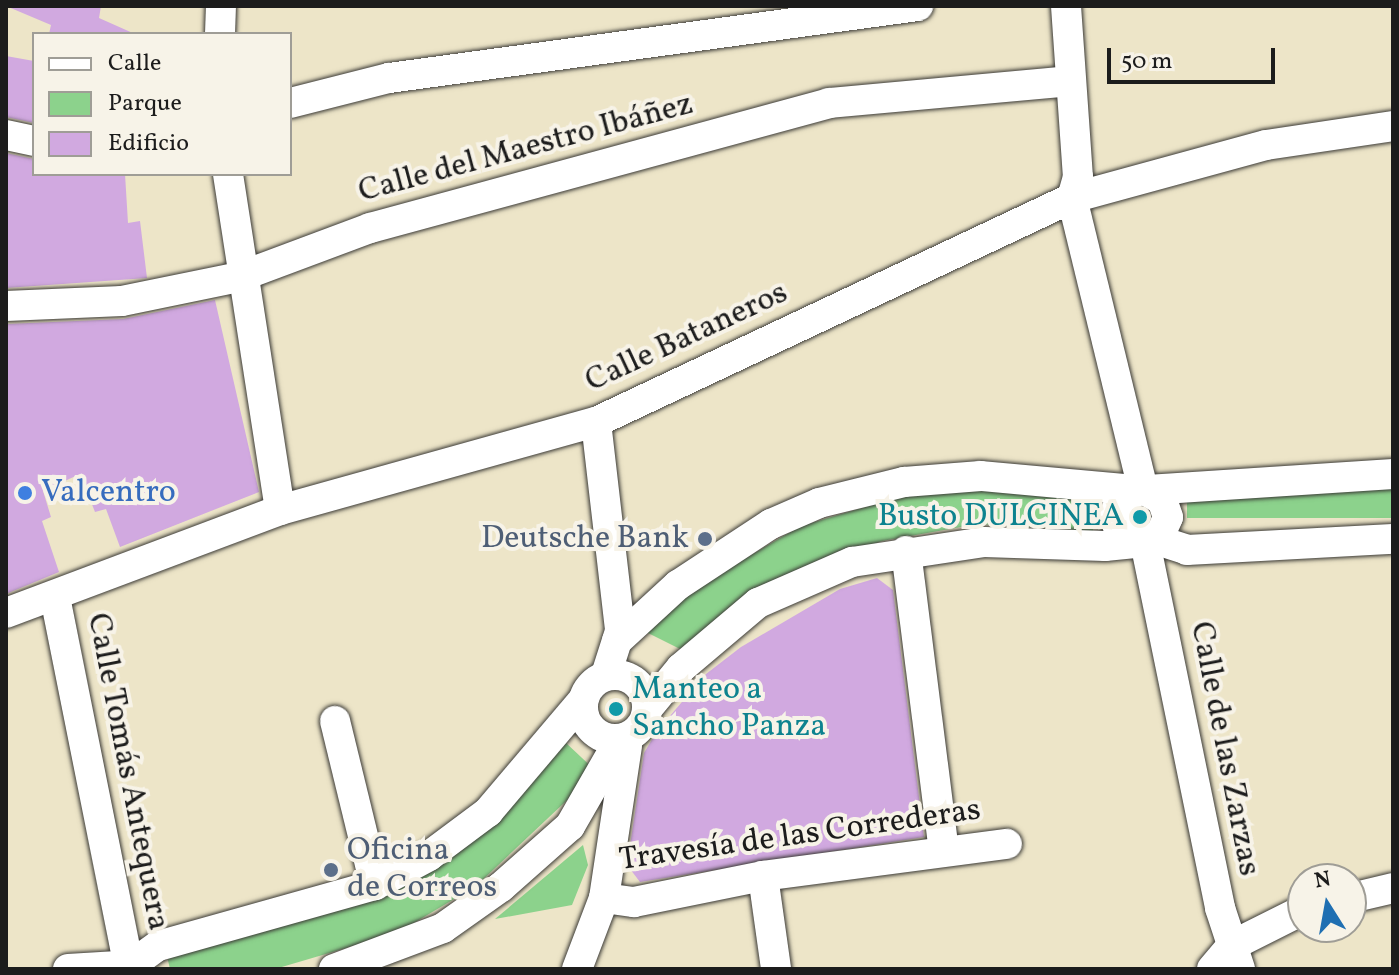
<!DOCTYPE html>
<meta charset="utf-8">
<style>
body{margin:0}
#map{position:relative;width:1399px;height:975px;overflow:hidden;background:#ede5c8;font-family:Vollkorn,serif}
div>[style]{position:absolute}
.green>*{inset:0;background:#8cd28c;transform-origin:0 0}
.building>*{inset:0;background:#d1a9e0}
.roads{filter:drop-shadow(0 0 2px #3b3a36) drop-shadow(0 0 2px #3b3a36)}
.minor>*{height:30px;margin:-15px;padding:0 15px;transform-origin:15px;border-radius:15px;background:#fff}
.minor>.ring{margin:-15px;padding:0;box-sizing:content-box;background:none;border:30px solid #fff;border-radius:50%}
.dots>*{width:22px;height:22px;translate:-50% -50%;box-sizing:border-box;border:4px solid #f7f3e8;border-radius:50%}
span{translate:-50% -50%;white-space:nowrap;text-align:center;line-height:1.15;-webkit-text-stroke:8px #f7f3e8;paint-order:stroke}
.street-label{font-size:32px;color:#1c1c1c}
.shop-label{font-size:32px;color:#366cbe}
.left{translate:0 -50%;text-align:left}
.culture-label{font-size:32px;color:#0d838f}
.right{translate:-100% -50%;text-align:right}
.service-label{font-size:32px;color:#4e5e75}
.frame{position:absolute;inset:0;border:8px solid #1c1c1c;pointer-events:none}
.legend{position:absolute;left:32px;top:32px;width:260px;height:144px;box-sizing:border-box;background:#f7f3e8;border:2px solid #9f9d96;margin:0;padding:10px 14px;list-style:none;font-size:24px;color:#1c1c1c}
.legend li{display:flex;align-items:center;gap:16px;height:40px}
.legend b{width:40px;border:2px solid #9f9d96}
.north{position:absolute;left:1287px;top:863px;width:80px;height:80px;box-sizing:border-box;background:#f7f3e8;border:2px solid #9f9d96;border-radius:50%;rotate:349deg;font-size:22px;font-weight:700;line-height:32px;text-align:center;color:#1c1c1c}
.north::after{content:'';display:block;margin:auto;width:28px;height:36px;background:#1f6fb2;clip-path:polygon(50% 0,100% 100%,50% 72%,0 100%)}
.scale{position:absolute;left:1107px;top:48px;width:168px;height:36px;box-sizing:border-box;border:4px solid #1c1c1c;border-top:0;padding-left:10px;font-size:24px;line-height:28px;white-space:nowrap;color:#1c1c1c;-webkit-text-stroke:6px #f7f3e8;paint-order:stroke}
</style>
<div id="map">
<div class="green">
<i style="left:1393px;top:484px;width:34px;height:206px;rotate:90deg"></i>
<i style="clip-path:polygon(976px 489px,1095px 492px,1093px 531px,978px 524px,882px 541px,785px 578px,684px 651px,646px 632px,701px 584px,801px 526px,909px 494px)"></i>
<i style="clip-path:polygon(565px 742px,597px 772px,476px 886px,397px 933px,275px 969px,170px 969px,166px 952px,381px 896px)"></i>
<i style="clip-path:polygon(583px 845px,588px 865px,572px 905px,495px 919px)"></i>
</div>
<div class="building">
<i style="clip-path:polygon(6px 6px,101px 6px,99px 18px,135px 34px,49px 34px,51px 25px)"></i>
<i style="clip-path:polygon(6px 56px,34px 61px,34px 123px,6px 117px)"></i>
<i style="clip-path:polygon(6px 153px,34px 159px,34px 174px,125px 174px,128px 223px,140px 221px,147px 278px,6px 288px)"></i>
<i style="clip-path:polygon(215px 300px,259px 492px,120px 547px,106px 509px,95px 512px,80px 474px,43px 491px,51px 517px,42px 521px,59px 572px,6px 594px,6px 324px,123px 319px)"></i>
<i style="clip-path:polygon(877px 578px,893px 590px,924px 837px,640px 882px,627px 865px,644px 753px,657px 731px,706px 674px,741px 647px,840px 589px)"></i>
</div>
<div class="roads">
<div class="minor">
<i style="left:1066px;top:6px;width:171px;rotate:86deg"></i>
<i style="left:1078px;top:177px;width:22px;rotate:106deg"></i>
<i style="left:1072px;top:198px;width:300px;rotate:76.3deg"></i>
<i style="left:220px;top:34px;width:28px;rotate:-88deg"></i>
<i style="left:290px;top:103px;width:102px;rotate:-14.2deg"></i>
<i style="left:389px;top:78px;width:534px;rotate:-7.75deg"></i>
<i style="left:6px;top:135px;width:29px;rotate:12deg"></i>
<i style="left:228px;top:174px;width:340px;rotate:81.2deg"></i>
<i style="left:6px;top:306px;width:116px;rotate:-2.5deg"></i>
<i style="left:122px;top:301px;width:119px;rotate:-11.6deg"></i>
<i style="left:239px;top:277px;width:140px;rotate:-20.5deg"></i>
<i style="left:370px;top:228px;width:476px;rotate:-15.2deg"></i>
<i style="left:829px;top:103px;width:242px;rotate:-5.2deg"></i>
<i style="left:596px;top:422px;width:210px;rotate:83.4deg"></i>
<i style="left:620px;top:631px;width:46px;rotate:107.7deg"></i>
<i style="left:1147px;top:490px;width:247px;rotate:-3.7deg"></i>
<i style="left:1154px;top:539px;width:35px;rotate:18deg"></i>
<i style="left:1187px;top:550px;width:206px;rotate:-3.1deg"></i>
<i style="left:1145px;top:542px;width:374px;rotate:78.4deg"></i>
<i style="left:1220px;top:908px;width:64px;rotate:71.8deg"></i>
<i style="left:906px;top:551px;width:302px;rotate:82.8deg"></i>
<i style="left:55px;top:597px;width:371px;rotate:78.7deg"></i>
<i style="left:6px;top:613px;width:293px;rotate:-20.6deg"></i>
<i style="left:280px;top:510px;width:328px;rotate:-15.6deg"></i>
<i style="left:596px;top:422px;width:526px;rotate:-25.2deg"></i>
<i style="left:1072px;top:198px;width:201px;rotate:-15.3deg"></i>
<i style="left:1266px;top:145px;width:128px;rotate:-8.5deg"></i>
<i style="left:617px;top:641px;width:83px;rotate:-42.6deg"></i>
<i style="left:678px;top:585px;width:111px;rotate:-33.3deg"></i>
<i style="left:771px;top:524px;width:52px;rotate:-23.6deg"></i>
<i style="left:819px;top:503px;width:88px;rotate:-13.9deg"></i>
<i style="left:904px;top:482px;width:77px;rotate:-4.5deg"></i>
<i style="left:981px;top:476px;width:156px;rotate:5.2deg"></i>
<i class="ring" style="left:583px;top:675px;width:34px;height:34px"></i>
<i style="left:648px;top:708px;width:52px;rotate:-50.5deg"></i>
<i style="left:681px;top:668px;width:101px;rotate:-40.2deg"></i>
<i style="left:758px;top:603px;width:103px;rotate:-23.6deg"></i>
<i style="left:852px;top:562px;width:134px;rotate:-8.6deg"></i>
<i style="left:984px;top:542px;width:121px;rotate:1.9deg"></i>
<i style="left:1105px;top:546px;width:40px;rotate:-5.7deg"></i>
<i style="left:1145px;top:542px;width:18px;rotate:-29deg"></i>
<i style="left:1161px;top:533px;width:17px;rotate:-66deg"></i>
<i style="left:1168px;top:517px;width:18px;rotate:-109deg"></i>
<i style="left:1162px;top:500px;width:22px;rotate:-150deg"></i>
<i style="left:1143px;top:489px;width:25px;rotate:157deg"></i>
<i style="left:1120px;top:499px;width:20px;rotate:108deg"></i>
<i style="left:1114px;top:518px;width:19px;rotate:65deg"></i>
<i style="left:1122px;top:535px;width:19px;rotate:25deg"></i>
<i style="left:335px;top:721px;width:169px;rotate:76.3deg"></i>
<i style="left:763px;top:876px;width:94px;rotate:82deg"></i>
<i style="left:604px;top:898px;width:30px;rotate:8deg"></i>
<i style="left:634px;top:902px;width:132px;rotate:-11.4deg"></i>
<i style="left:763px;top:876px;width:246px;rotate:-7.5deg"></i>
<i style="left:1351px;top:898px;width:43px;rotate:-13.4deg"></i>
<i style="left:137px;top:961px;width:26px;rotate:-36deg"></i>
<i style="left:158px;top:946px;width:225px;rotate:-15.7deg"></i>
<i style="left:375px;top:885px;width:61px;rotate:-28.2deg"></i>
<i style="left:429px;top:856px;width:74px;rotate:-36.7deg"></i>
<i style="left:488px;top:812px;width:147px;rotate:-49.7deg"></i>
<i style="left:68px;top:969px;width:50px;rotate:-3.4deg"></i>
<i style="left:334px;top:969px;width:116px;rotate:-20.6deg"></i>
<i style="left:443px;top:928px;width:71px;rotate:-35.3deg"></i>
<i style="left:501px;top:887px;width:92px;rotate:-41.5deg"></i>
<i style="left:570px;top:826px;width:100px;rotate:-60.1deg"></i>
<i style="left:577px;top:969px;width:76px;rotate:-69.2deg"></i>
<i style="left:604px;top:898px;width:154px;rotate:-81.4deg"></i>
<i style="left:1212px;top:969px;width:30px;rotate:-50deg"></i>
<i style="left:1231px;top:946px;width:80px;rotate:-26.6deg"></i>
</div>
</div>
<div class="dots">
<i style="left:25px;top:493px;background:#3f7fe0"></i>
<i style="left:1140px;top:517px;background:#0f9aa8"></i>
<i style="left:705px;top:539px;background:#5c6f8a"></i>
<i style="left:616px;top:709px;background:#0f9aa8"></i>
<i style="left:331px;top:870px;background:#5c6f8a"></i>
</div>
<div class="street-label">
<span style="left:526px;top:149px;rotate:-15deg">Calle del Maestro Ibáñez</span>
<span style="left:687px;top:338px;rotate:-25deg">Calle Bataneros</span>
<span style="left:1224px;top:749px;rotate:79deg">Calle de las Zarzas</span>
<span style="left:127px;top:772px;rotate:79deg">Calle Tomás Antequera</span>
<span style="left:800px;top:836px;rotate:-8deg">Travesía de las Correderas</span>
</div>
<div class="shop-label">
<span class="left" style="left:41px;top:493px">Valcentro</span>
</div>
<div class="culture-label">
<span class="right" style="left:1124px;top:517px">Busto DULCINEA</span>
<span class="left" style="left:632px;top:709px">Manteo a<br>Sancho Panza</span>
</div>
<div class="service-label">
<span class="right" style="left:689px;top:539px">Deutsche Bank</span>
<span class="left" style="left:347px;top:870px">Oficina<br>de Correos</span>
</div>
<div class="frame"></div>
<ul class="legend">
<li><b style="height:10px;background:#fff"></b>Calle</li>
<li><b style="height:22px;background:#8cd28c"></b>Parque</li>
<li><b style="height:22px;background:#d1a9e0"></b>Edificio</li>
</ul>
<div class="north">N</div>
<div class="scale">50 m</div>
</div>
